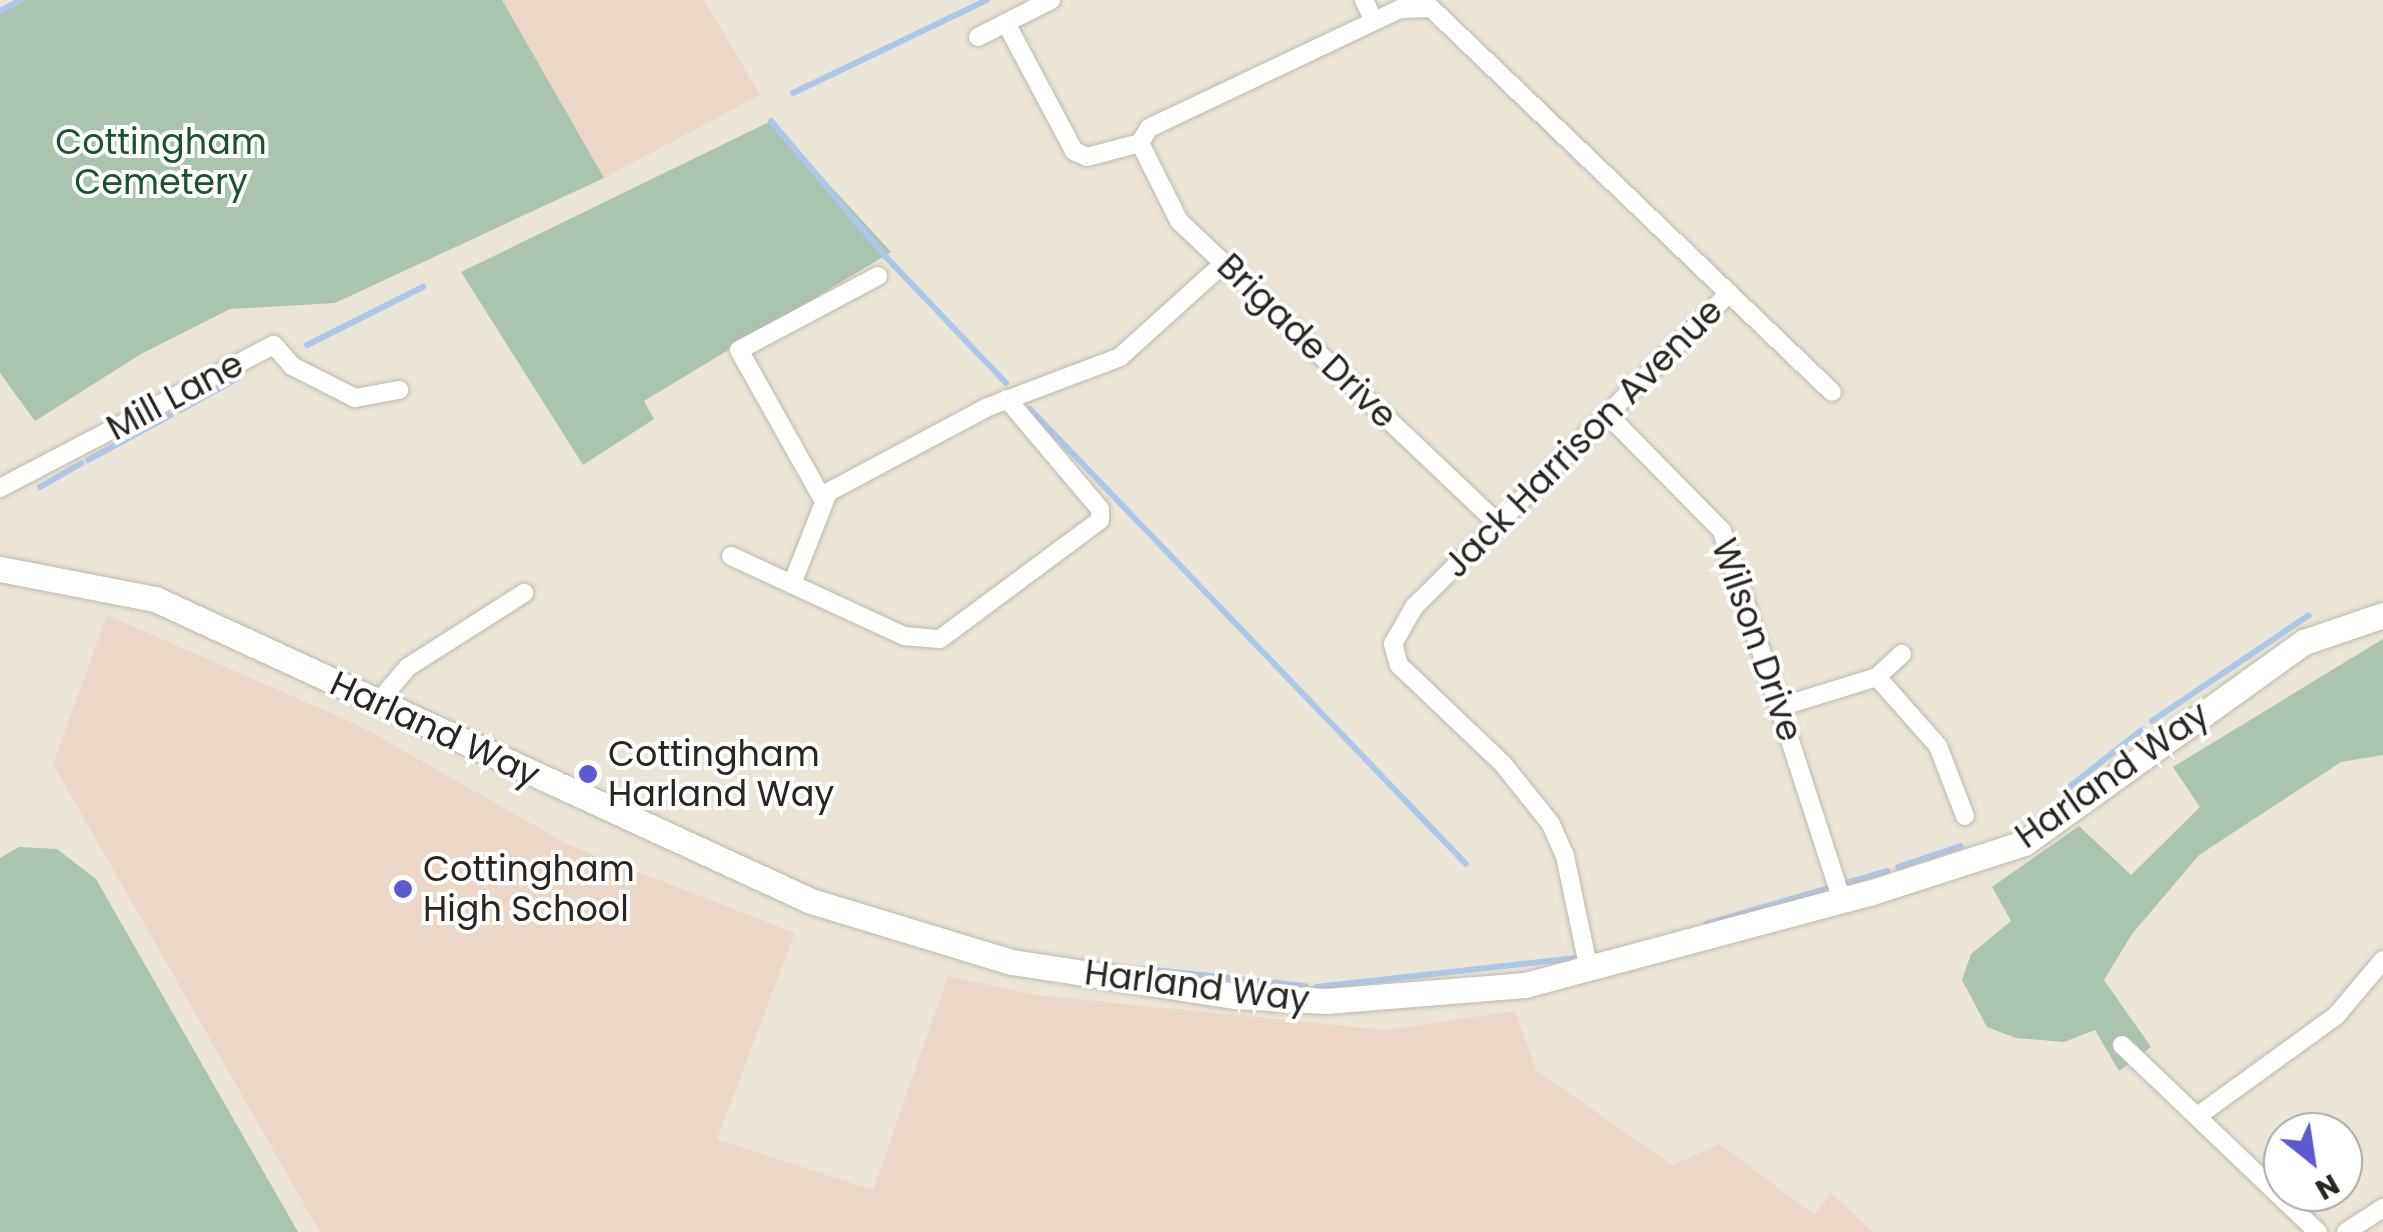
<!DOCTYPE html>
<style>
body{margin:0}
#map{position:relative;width:2383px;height:1232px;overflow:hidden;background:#eae5d6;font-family:Poppins,sans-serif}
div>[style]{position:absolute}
.education>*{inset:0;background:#ead7c7}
.green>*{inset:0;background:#abc3b1}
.stream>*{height:6px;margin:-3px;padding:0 3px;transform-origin:3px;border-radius:3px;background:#aec6e7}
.roads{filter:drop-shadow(0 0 2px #beb9ab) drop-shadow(0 0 2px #beb9ab)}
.street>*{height:18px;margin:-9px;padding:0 9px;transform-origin:9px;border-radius:9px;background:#fff}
.secondary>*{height:25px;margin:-12.5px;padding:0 12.5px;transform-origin:12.5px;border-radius:12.5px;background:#fff}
.dots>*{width:28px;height:28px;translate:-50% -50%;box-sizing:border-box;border:5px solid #fff;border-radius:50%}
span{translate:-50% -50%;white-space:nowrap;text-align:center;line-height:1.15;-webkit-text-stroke:8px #fff;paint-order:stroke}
.park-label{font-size:35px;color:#1b5330}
.street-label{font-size:35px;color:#292621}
.poi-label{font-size:35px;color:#292621}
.left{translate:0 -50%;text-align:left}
.north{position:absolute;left:2263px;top:1112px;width:100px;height:100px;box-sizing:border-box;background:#fff;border:2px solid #a9a8a6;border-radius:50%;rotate:150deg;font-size:28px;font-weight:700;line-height:40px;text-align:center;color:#292621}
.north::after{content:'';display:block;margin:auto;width:35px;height:45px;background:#5d59d2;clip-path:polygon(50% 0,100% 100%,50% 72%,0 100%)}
</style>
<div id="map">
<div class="education">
<i style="clip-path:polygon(502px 0,704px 0,760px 95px,604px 178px)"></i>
<i style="clip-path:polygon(107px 615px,360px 726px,569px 845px,795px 933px,717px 1139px,873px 1190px,948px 976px,1034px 995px,1385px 1030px,1515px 1011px,1536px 1070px,1672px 1165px,1720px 1144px,1814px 1215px,1831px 1193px,1873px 1232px,320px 1232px,53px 764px)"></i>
</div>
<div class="green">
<i style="clip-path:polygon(23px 0,502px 0,604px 178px,335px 303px,230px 309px,141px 354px,35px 421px,0 373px,0 10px)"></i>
<i style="clip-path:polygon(771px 121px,891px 252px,644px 401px,654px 419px,583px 465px,461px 272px)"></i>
<i style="clip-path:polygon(2383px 639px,2383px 755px,2341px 762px,2199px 855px,2132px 934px,2104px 980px,2151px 1047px,2119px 1071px,2095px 1030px,2064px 1042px,2016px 1038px,1987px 1027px,1962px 980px,1971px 954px,2011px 921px,1992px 887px,2079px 826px,2131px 875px,2200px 807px,2173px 767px)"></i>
<i style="clip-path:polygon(19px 847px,57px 849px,96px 879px,298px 1232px,0 1232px,0 858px)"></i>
</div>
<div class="stream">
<i style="left:0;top:11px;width:24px;rotate:-28deg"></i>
<i style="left:793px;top:93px;width:215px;rotate:-25.6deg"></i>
<i style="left:771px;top:121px;width:178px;rotate:49.8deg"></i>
<i style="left:886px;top:257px;width:174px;rotate:46.4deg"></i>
<i style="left:307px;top:345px;width:130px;rotate:-26.6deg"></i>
<i style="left:1030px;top:409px;width:630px;rotate:46.22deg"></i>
<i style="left:180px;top:410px;width:66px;rotate:-28.9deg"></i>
<i style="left:88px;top:460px;width:94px;rotate:-28.5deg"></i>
<i style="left:40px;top:487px;width:48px;rotate:-29.7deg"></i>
<i style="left:2152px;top:721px;width:189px;rotate:-34deg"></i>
<i style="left:2068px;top:788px;width:95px;rotate:-38.2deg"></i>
<i style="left:1898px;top:867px;width:66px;rotate:-18.4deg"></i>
<i style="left:1706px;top:924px;width:189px;rotate:-16.3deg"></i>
<i style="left:1145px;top:969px;width:161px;rotate:6.1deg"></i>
<i style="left:1317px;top:987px;width:268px;rotate:-6.4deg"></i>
</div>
<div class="roads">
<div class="street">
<i style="left:1364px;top:0;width:23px;rotate:65deg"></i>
<i style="left:1006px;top:23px;width:145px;rotate:62deg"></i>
<i style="left:1074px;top:151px;width:14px;rotate:25deg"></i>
<i style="left:1087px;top:157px;width:55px;rotate:-14.8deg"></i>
<i style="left:978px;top:37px;width:82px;rotate:-26.9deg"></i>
<i style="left:1140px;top:143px;width:17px;rotate:-59deg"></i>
<i style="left:1149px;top:128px;width:278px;rotate:-25.4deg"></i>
<i style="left:1400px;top:9px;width:31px;rotate:-2deg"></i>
<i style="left:1431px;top:8px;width:555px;rotate:43.76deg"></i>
<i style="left:1140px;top:143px;width:87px;rotate:63.4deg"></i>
<i style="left:1179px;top:221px;width:439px;rotate:43.5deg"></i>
<i style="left:878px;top:276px;width:157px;rotate:152deg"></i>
<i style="left:739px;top:350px;width:167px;rotate:60.7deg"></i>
<i style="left:821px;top:496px;width:189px;rotate:-28.1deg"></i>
<i style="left:988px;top:407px;width:141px;rotate:-20.7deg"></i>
<i style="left:1120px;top:357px;width:140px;rotate:-42.1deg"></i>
<i style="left:1610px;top:417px;width:160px;rotate:45.5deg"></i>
<i style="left:1722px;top:531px;width:389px;rotate:72deg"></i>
<i style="left:0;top:488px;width:309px;rotate:-27.6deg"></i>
<i style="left:274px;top:345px;width:28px;rotate:49deg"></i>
<i style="left:292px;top:366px;width:71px;rotate:26.9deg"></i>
<i style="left:355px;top:398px;width:45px;rotate:-10.3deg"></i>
<i style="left:731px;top:556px;width:191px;rotate:24.8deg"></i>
<i style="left:904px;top:636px;width:36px;rotate:5deg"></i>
<i style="left:940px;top:639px;width:199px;rotate:-36.6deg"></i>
<i style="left:1100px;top:520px;width:11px;rotate:-90deg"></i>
<i style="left:1100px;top:509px;width:144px;rotate:-130.2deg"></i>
<i style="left:792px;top:584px;width:96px;rotate:-68.5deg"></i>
<i style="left:1877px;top:677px;width:92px;rotate:48.5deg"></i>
<i style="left:1938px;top:746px;width:75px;rotate:68.9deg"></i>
<i style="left:378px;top:702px;width:46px;rotate:-49.4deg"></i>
<i style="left:408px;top:667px;width:138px;rotate:-32.5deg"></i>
<i style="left:1780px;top:707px;width:102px;rotate:-17.2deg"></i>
<i style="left:1877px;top:677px;width:34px;rotate:-43deg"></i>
<i style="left:1589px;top:970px;width:116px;rotate:-101.9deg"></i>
<i style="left:1565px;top:856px;width:35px;rotate:-114deg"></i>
<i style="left:1551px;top:824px;width:77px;rotate:-128.7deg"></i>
<i style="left:1503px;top:764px;width:144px;rotate:-136.4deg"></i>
<i style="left:1399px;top:665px;width:22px;rotate:-106deg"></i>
<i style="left:1393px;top:644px;width:43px;rotate:-60.4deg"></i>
<i style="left:1414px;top:607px;width:445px;rotate:-44.9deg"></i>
<i style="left:2122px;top:1045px;width:271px;rotate:43.7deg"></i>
<i style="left:2199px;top:1115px;width:169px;rotate:-35.9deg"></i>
<i style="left:2336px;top:1016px;width:73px;rotate:-50deg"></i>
<i style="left:2346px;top:1232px;width:44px;rotate:-33deg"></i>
</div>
<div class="secondary">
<i style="left:0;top:569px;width:158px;rotate:11deg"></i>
<i style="left:155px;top:599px;width:722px;rotate:24.72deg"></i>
<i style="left:811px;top:901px;width:210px;rotate:16.9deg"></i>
<i style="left:1012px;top:962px;width:226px;rotate:8.7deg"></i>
<i style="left:1235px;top:996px;width:91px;rotate:3.1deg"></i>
<i style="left:1326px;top:1001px;width:200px;rotate:-4.6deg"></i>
<i style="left:1525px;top:985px;width:356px;rotate:-15deg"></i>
<i style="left:1869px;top:893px;width:163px;rotate:-17.9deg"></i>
<i style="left:2024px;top:843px;width:345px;rotate:-35.7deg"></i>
<i style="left:2304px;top:642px;width:83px;rotate:-18.9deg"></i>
</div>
</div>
<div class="dots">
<i style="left:588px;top:774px;background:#5d59d2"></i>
<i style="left:403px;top:889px;background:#5d59d2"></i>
</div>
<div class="park-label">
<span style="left:161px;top:162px">Cottingham<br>Cemetery</span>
</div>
<div class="street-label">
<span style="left:1307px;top:341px;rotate:44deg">Brigade Drive</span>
<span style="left:175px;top:396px;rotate:-28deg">Mill Lane</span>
<span style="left:1583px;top:438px;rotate:-45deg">Jack Harrison Avenue</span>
<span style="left:1757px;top:640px;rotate:71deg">Wilson Drive</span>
<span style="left:435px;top:729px;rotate:25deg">Harland Way</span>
<span style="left:2112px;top:775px;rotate:-35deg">Harland Way</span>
<span style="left:1197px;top:986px;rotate:7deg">Harland Way</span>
</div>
<div class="poi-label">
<span class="left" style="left:608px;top:774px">Cottingham<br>Harland Way</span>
<span class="left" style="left:423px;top:889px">Cottingham<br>High School</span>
</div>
<div class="north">N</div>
</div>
